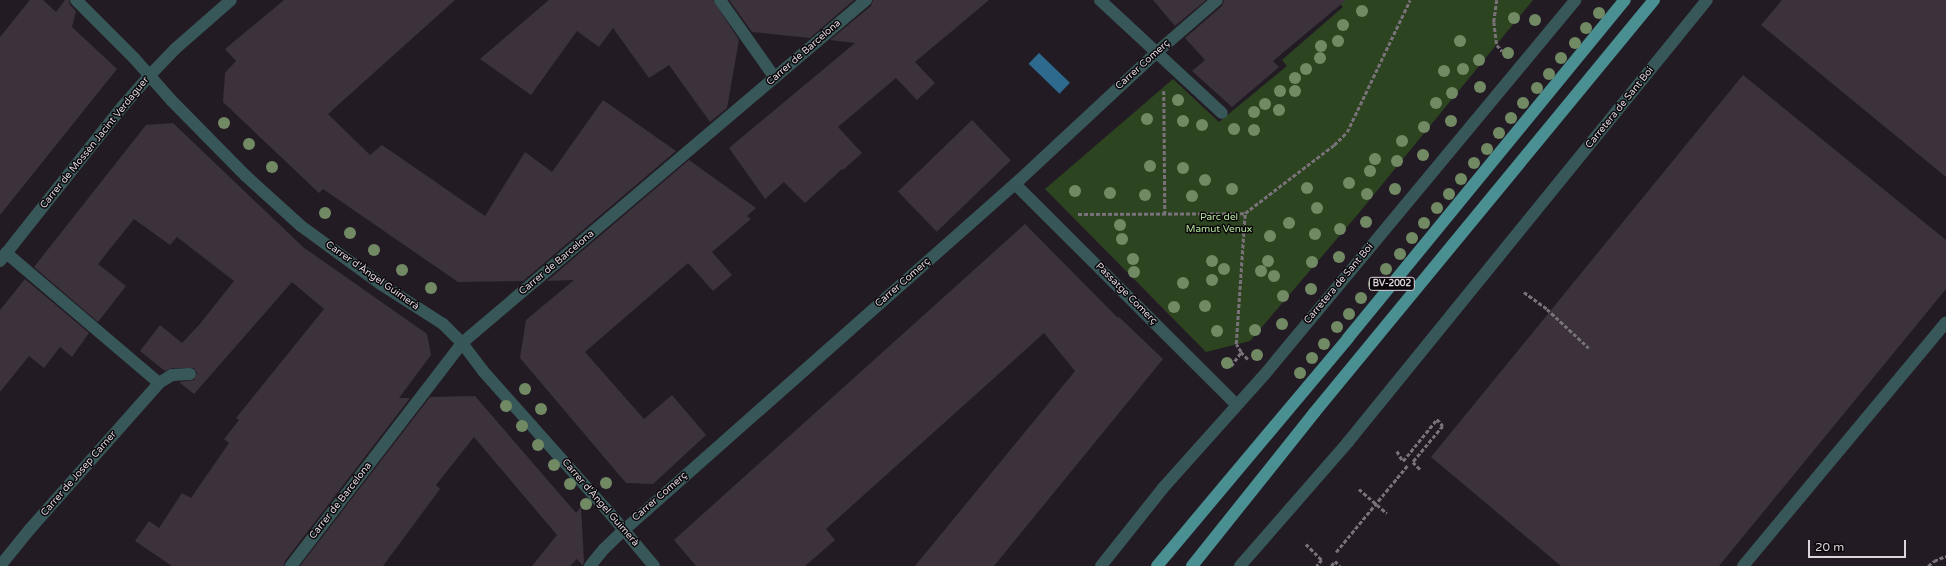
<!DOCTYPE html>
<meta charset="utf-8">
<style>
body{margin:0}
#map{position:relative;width:1946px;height:566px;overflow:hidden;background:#231b24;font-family:"Varela Round",sans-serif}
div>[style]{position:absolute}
.green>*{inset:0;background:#2d4420}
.water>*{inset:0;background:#2d6a8d;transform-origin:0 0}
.building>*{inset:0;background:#3b323b;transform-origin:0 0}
.path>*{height:2.5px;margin-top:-1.25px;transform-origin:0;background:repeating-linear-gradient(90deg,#797279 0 4px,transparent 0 6px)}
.minor>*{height:12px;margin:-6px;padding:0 6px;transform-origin:6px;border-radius:6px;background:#375758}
.major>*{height:12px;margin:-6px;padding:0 6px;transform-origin:6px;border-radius:6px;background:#4a9092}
.trees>*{width:12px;height:12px;margin:-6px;border-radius:50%;background:#728a64}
span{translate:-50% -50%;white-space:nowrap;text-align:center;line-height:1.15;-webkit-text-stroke:3px #0b070b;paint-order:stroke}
.shield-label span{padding:1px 3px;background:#0b070b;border:1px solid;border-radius:3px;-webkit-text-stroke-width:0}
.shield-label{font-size:9px;color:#dcd6dc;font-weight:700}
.street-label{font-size:10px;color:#dcd6dc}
.park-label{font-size:10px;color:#b3e599}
.scale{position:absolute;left:1808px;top:540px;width:98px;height:18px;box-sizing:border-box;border:2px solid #dcd6dc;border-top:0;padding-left:5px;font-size:12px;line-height:14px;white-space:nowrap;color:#dcd6dc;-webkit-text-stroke:3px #0b070b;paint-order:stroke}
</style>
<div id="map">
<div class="green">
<i style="clip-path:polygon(1336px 0,1533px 0,1358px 214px,1250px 341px,1206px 352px,1045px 189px,1173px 79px,1219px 122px,1287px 66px,1282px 60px,1343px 7px)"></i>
</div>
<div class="water">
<i style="left:1039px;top:53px;width:43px;height:15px;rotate:44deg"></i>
</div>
<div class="building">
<i style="clip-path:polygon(30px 0,43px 0,56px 12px,65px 0,69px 0,70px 5px,76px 11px,72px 27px,117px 69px,0 215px,0 37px)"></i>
<i style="clip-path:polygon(284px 0,455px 0,328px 114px,370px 155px,382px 145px,485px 216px,525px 152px,552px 172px,603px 100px,676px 151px,523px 281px,458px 282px,323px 189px,319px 193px,223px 102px,225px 73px,236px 61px,225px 49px)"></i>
<i style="clip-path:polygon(549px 0,713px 0,739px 40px,727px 108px,710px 122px,669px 65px,649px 78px,613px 28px,599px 47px,577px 31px,531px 95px,480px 59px)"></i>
<i style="clip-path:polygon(729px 0,854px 0,810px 38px,752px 32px)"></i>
<i style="clip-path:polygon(873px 0,989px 0,915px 62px,935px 83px,917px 100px,896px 78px,838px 127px,862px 153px,843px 170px,842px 169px,805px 203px,784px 182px,765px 199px,729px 148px,855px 43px,830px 40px,871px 6px)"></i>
<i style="clip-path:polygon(1153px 0,1206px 0,1175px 26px)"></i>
<i style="clip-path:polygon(1224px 0,1346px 0,1273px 61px,1279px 67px,1232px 107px,1192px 71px,1205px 60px,1185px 38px,1222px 6px)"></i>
<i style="clip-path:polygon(1782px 0,1946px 0,1946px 177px,1761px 25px)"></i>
<i style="clip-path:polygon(1743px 75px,1946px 240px,1946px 289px,1719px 566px,1561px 566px,1431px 457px)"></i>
<i style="left:972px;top:120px;width:56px;height:103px;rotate:46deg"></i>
<i style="clip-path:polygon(173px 123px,303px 247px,427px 334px,431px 355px,399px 398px,410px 398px,285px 561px,284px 566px,172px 566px,135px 541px,149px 521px,159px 528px,182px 493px,191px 498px,229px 443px,224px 439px,239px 420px,236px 418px,324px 309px,292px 282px,194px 394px,179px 382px,194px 380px,197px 373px,194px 368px,172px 368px,165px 371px,140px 351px,160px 325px,182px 343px,199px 325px,234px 281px,177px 237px,170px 245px,134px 219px,98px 264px,126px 286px,98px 322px,34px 267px,146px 125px)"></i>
<i style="clip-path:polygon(689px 160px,756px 208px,747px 216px,751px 219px,712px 252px,732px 275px,713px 291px,688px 263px,585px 352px,644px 419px,672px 395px,706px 435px,653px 484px,626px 483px,520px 358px,526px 320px,574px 280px,547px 281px)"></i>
<i style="clip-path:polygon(1025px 224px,1118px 318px,1119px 317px,1163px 359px,994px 566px,915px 566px,1075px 371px,1044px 333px,826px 529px,835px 540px,805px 566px,696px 566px,674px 540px)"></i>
<i style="clip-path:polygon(25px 279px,89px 333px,72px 357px,60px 347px,44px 368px,29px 356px,0 392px,0 310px)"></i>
<i style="clip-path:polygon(475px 396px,576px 513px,581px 507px,584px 561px,583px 566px,577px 559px,570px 566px,532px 566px,557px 535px,474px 437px,436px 485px,440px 489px,383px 566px,300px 566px,430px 397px)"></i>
</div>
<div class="path">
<i style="left:1497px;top:0;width:22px;rotate:98deg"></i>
<i style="left:1494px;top:22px;width:23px;rotate:83deg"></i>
<i style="left:1497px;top:45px;width:8px;rotate:50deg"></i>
<i style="left:1164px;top:91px;width:123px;rotate:89.5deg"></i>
<i style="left:1078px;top:214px;width:167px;rotate:-0.3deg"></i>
<i style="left:1245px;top:213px;width:112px;rotate:-37.4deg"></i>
<i style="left:1334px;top:145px;width:18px;rotate:-45deg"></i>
<i style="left:1347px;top:132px;width:146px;rotate:-64.5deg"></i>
<i style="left:1524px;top:292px;width:29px;rotate:36deg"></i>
<i style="left:1547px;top:309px;width:57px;rotate:42.9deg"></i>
<i style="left:1241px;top:352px;width:9px;rotate:-122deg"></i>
<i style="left:1236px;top:344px;width:131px;rotate:-86.1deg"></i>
<i style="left:1231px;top:366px;width:17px;rotate:-54deg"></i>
<i style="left:1241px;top:352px;width:10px;rotate:45deg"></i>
<i style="left:1397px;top:451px;width:12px;rotate:59deg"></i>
<i style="left:1403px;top:461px;width:54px;rotate:-51deg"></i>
<i style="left:1437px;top:419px;width:9px;rotate:49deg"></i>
<i style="left:1443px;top:426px;width:47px;rotate:129.8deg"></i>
<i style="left:1413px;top:462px;width:11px;rotate:45deg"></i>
<i style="left:1359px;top:489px;width:37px;rotate:41deg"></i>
<i style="left:1306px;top:544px;width:23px;rotate:45deg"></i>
<i style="left:1322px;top:560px;width:8px;rotate:130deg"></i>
<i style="left:1336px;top:552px;width:112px;rotate:-50.5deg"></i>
<i style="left:1331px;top:566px;width:6px;rotate:-51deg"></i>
<i style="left:1335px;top:561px;width:7px;rotate:45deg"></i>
<i style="left:1928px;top:566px;width:8px;rotate:-40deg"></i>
<i style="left:1934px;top:561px;width:13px;rotate:-23deg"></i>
</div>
<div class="minor">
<i style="left:76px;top:0;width:82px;rotate:45deg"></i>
<i style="left:134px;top:58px;width:56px;rotate:48.6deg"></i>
<i style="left:171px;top:100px;width:107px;rotate:45.4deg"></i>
<i style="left:246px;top:176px;width:74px;rotate:42.3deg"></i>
<i style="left:301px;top:226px;width:100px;rotate:36.1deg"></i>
<i style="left:382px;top:285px;width:72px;rotate:32.6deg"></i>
<i style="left:443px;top:324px;width:27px;rotate:45deg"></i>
<i style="left:462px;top:343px;width:35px;rotate:53deg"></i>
<i style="left:483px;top:371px;width:186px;rotate:48.3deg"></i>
<i style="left:607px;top:510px;width:73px;rotate:50deg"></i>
<i style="left:720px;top:0;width:95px;rotate:54.8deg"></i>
<i style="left:1100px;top:0;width:166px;rotate:42.8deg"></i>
<i style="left:1015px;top:184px;width:313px;rotate:44.9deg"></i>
<i style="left:0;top:261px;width:198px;rotate:-51.6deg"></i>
<i style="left:123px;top:106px;width:41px;rotate:-48.9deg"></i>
<i style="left:150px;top:75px;width:36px;rotate:-46deg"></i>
<i style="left:175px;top:49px;width:74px;rotate:-41.2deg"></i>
<i style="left:159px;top:383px;width:15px;rotate:-32deg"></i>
<i style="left:172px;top:375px;width:18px;rotate:-3deg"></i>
<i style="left:0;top:566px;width:48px;rotate:-51deg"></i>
<i style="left:30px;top:529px;width:195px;rotate:-48.5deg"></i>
<i style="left:159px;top:383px;width:201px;rotate:-139.6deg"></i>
<i style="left:291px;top:566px;width:281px;rotate:-52.5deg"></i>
<i style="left:462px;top:343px;width:530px;rotate:-40.33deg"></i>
<i style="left:590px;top:566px;width:22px;rotate:-51deg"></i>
<i style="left:604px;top:549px;width:28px;rotate:-44deg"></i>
<i style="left:624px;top:530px;width:522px;rotate:-41.51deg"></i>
<i style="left:1015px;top:184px;width:194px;rotate:-42.9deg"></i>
<i style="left:1157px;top:52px;width:79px;rotate:-40.9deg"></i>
<i style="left:1101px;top:566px;width:100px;rotate:-51.5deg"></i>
<i style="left:1163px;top:488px;width:153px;rotate:-48.2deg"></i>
<i style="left:1265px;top:374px;width:486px;rotate:-50.3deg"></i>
<i style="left:1240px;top:566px;width:164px;rotate:-48.9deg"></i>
<i style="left:1348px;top:442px;width:569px;rotate:-50.92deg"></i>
<i style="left:1743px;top:566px;width:317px;rotate:-50.2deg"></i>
</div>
<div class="major">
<i style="left:1157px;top:566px;width:297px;rotate:-50deg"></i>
<i style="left:1348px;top:338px;width:437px;rotate:-50.7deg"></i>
<i style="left:1192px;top:566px;width:196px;rotate:-51.4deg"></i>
<i style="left:1314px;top:413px;width:535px;rotate:-50.54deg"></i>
</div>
<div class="trees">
<i style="left:1362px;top:11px"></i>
<i style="left:1599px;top:13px"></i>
<i style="left:1514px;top:18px"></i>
<i style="left:1535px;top:20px"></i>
<i style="left:1343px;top:25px"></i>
<i style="left:1586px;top:28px"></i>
<i style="left:1338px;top:41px"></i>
<i style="left:1460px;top:41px"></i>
<i style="left:1575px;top:43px"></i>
<i style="left:1321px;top:46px"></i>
<i style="left:1508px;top:53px"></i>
<i style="left:1320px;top:58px"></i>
<i style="left:1561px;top:58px"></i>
<i style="left:1479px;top:60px"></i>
<i style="left:1306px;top:69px"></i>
<i style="left:1463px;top:69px"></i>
<i style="left:1444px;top:71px"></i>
<i style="left:1549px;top:74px"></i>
<i style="left:1295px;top:78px"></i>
<i style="left:1480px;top:87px"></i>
<i style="left:1537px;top:88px"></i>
<i style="left:1280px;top:91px"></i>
<i style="left:1295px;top:91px"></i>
<i style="left:1452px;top:93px"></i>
<i style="left:1178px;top:100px"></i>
<i style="left:1436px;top:103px"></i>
<i style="left:1523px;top:103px"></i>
<i style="left:1265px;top:104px"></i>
<i style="left:1279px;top:110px"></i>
<i style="left:1254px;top:112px"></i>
<i style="left:1511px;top:118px"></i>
<i style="left:1147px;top:119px"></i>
<i style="left:1183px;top:121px"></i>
<i style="left:1451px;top:121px"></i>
<i style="left:224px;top:123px"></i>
<i style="left:1202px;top:125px"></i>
<i style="left:1424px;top:127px"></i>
<i style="left:1234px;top:129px"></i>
<i style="left:1254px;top:130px"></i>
<i style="left:1499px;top:133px"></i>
<i style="left:1402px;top:141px"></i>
<i style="left:249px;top:144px"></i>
<i style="left:1487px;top:149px"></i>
<i style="left:1423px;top:155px"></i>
<i style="left:1375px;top:159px"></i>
<i style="left:1397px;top:161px"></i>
<i style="left:1474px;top:163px"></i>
<i style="left:1150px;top:166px"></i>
<i style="left:272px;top:167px"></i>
<i style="left:1183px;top:168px"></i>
<i style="left:1370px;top:171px"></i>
<i style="left:1461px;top:179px"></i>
<i style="left:1205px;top:180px"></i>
<i style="left:1349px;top:183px"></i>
<i style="left:1307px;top:188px"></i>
<i style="left:1232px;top:189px"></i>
<i style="left:1395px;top:189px"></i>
<i style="left:1075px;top:191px"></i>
<i style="left:1110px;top:193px"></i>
<i style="left:1367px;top:194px"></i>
<i style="left:1449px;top:194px"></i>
<i style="left:1145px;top:195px"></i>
<i style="left:1192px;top:196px"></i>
<i style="left:1317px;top:208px"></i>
<i style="left:1437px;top:208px"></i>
<i style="left:325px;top:213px"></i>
<i style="left:1366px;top:222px"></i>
<i style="left:1289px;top:223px"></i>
<i style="left:1424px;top:223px"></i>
<i style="left:1120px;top:225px"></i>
<i style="left:1340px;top:229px"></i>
<i style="left:350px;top:233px"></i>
<i style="left:1315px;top:234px"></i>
<i style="left:1270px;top:236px"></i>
<i style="left:1412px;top:238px"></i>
<i style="left:1122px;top:239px"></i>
<i style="left:374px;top:250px"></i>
<i style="left:1400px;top:254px"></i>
<i style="left:1339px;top:257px"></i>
<i style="left:1133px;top:259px"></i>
<i style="left:1212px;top:261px"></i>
<i style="left:1268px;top:261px"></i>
<i style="left:1312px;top:262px"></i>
<i style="left:1224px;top:269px"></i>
<i style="left:1386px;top:269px"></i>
<i style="left:402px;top:270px"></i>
<i style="left:1261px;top:271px"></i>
<i style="left:1134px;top:272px"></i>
<i style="left:1274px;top:276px"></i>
<i style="left:1212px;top:280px"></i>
<i style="left:1183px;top:283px"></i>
<i style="left:1374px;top:284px"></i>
<i style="left:431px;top:288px"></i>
<i style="left:1311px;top:289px"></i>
<i style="left:1283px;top:296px"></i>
<i style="left:1361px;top:298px"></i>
<i style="left:1205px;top:306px"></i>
<i style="left:1174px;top:307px"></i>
<i style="left:1349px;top:314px"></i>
<i style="left:1282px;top:324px"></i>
<i style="left:1337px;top:327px"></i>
<i style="left:1255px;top:330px"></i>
<i style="left:1217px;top:331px"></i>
<i style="left:1324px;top:344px"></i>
<i style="left:1257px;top:355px"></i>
<i style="left:1312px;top:358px"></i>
<i style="left:1227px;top:363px"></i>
<i style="left:1300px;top:373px"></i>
<i style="left:525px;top:389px"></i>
<i style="left:506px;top:406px"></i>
<i style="left:541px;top:409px"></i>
<i style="left:522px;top:426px"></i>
<i style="left:538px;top:445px"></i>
<i style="left:554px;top:465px"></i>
<i style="left:606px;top:483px"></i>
<i style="left:570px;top:484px"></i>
<i style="left:586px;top:504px"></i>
</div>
<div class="shield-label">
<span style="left:1392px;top:284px">BV-2002</span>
</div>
<div class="street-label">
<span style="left:804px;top:53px;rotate:-41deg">Carrer de Barcelona</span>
<span style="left:1143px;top:65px;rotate:-42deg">Carrer Comerç</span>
<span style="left:1620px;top:108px;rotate:-51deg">Carretera de Sant Boi</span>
<span style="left:95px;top:143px;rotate:-51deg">Carrer de Mossèn Jacint Verdaguer</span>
<span style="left:557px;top:263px;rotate:-40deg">Carrer de Barcelona</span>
<span style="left:372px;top:276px;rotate:35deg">Carrer d'Àngel Guimerà</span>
<span style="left:903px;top:283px;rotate:-41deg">Carrer Comerç</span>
<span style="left:1339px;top:284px;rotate:-50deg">Carretera de Sant Boi</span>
<span style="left:1126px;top:294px;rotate:45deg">Passatge Comerç</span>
<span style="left:79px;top:474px;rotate:-49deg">Carrer de Josep Carner</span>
<span style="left:660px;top:497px;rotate:-41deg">Carrer Comerç</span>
<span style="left:341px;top:501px;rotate:-52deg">Carrer de Barcelona</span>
<span style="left:600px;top:503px;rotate:49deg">Carrer d'Àngel Guimerà</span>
</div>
<div class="park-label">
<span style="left:1219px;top:223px">Parc del<br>Mamut Venux</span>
</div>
<div class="scale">20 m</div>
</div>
